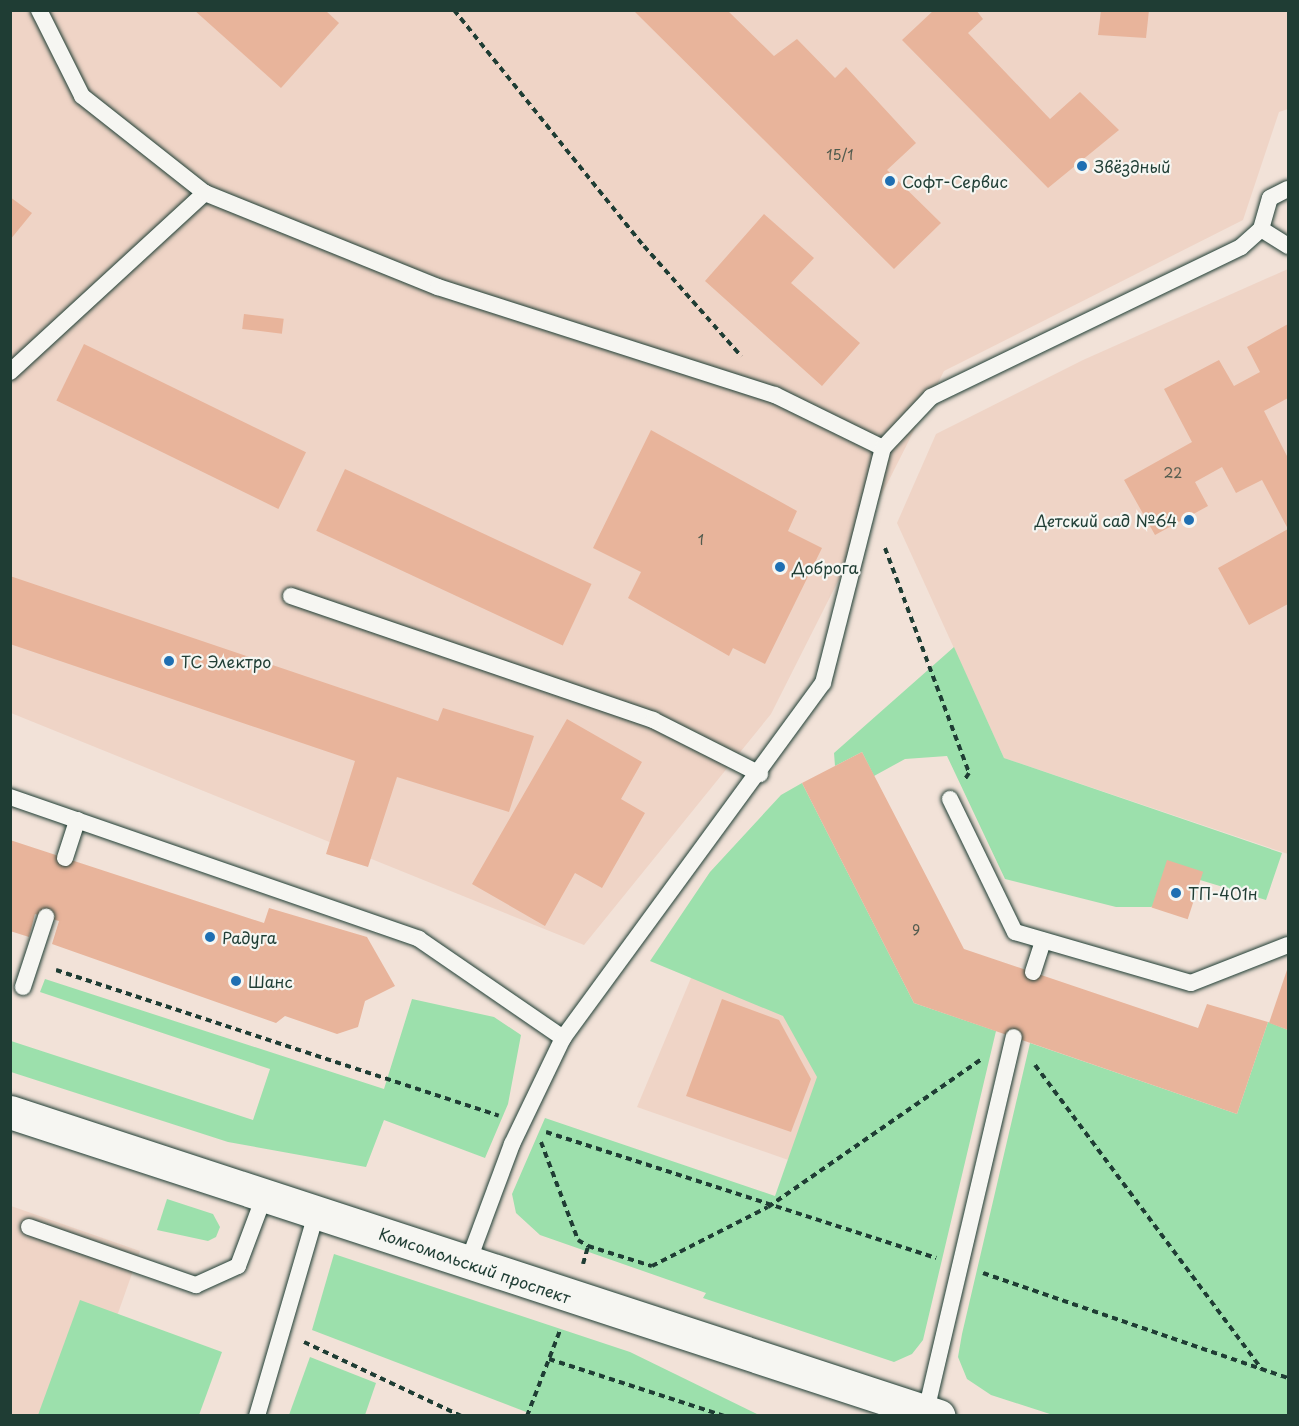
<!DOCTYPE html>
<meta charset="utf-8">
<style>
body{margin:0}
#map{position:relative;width:1299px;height:1426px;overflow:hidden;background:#f2e2d8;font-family:"Playpen Sans",sans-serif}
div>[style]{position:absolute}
.built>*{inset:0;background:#efd4c6}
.green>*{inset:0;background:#9ce0ac}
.building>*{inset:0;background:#e8b49b;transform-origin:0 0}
.path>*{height:4px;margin-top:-2px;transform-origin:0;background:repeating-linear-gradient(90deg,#1f3d34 0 6px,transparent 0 10.5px)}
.roads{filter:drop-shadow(0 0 2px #1f3d34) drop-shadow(0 0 2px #1f3d34)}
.lane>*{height:16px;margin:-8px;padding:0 8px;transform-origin:8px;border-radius:8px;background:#f6f6f2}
.secondary>*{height:33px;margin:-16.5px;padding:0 16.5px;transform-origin:16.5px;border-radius:16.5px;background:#f6f6f2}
.dots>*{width:16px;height:16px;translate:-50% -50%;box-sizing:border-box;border:3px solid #f6f6f2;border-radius:50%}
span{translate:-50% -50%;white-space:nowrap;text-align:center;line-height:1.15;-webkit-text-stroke:4.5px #f6f6f2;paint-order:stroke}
.number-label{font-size:14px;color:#515b4e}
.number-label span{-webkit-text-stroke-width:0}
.poi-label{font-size:16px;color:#1f3d34}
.left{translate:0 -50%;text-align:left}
.right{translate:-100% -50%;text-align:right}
.street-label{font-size:16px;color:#1f3d34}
.frame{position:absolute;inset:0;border:12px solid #1f3d34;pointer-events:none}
</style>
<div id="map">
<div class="built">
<i style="clip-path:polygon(10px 11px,1288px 11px,1288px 109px,1279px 112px,1243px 220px,944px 371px,771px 714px,584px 945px,11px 713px)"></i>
<i style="clip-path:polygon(1288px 269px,1288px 854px,1004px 758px,897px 523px,936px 434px,1083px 360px)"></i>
<i style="clip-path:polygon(709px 935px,823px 988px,814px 1169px,637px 1107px)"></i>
<i style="clip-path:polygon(11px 1206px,140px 1251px,82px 1415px,11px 1416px)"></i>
</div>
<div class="green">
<i style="clip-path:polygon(954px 647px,1004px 758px,1282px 853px,1266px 900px,1200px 880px,1151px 907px,1116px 907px,1005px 879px,947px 756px,905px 759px,874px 776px,862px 752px,835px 766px,834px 753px)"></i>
<i style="clip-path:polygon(802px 783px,914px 1003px,996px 1031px,923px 1340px,912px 1354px,894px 1362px,703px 1298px,706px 1293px,540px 1235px,516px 1213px,512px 1194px,545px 1118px,775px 1196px,817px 1077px,783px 1016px,650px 961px,710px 872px,781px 795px)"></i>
<i style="clip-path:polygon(45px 979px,384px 1089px,412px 999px,494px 1017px,521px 1035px,508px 1104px,485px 1158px,384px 1120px,366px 1167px,228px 1142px,11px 1072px,11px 1041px,253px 1120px,270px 1069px,40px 992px)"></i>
<i style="clip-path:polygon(1268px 1022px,1288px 1030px,1288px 1415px,1053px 1415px,991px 1395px,967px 1379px,958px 1357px,962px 1334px,1030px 1043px,1237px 1114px)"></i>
<i style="clip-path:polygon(167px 1199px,213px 1214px,220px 1227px,216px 1237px,208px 1241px,157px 1230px)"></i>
<i style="clip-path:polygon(334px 1254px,630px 1352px,759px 1415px,534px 1415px,312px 1330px)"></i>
<i style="clip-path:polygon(80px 1300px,222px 1352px,199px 1415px,38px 1415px)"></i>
<i style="clip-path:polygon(310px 1357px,376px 1383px,365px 1415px,289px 1415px)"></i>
</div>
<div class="building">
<i style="clip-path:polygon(194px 10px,325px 10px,339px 23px,281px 88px)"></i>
<i style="clip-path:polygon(633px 10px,727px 10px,774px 56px,797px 39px,835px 78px,846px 67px,916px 143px,887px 170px,941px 223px,894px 269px)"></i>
<i style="clip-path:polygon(934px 10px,976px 10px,983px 19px,968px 33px,1050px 119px,1080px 92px,1119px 130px,1048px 188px,902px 40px)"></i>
<i style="clip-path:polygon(1101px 10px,1149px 10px,1146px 38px,1098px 35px)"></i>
<i style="clip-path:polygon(10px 197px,32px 213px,10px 240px)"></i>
<i style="clip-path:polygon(764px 214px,814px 258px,791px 283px,860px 343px,822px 386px,705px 281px)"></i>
<i style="left:244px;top:314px;width:40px;height:15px;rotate:7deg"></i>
<i style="clip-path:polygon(1288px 324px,1288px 398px,1264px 411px,1288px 458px,1288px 604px,1249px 625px,1218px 568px,1288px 529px,1262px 480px,1236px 493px,1222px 467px,1195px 482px,1208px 506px,1155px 535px,1124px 480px,1192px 442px,1164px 389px,1219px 360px,1234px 386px,1260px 372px,1247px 347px)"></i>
<i style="left:84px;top:344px;width:247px;height:63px;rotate:26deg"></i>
<i style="clip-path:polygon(651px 430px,797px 511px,788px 531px,822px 548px,765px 664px,733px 648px,729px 656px,628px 598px,641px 572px,593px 548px)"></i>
<i style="left:345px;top:469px;width:272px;height:68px;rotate:25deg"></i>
<i style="clip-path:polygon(10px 576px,438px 721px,443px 708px,534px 736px,509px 812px,397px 777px,368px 867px,326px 854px,355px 761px,10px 644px)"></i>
<i style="clip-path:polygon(567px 719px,642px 762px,621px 799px,645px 813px,602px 888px,575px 873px,545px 926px,472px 884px)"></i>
<i style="clip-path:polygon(862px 752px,964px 949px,1198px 1028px,1207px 1004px,1268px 1022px,1237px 1114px,914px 1003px,802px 783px)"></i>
<i style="clip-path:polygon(10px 840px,264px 923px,269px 908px,367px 937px,395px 986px,365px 1001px,358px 1027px,337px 1034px,285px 1016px,276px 1023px,52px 944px,59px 921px,35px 914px,29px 937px,10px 931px)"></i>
<i style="left:1167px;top:860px;width:38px;height:50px;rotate:18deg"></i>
<i style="clip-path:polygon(1288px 967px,1288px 1030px,1269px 1023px)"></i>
<i style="clip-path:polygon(722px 999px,779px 1020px,811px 1079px,791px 1132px,686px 1096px)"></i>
</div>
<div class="path">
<i style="left:454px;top:10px;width:303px;rotate:51.2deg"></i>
<i style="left:644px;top:246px;width:147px;rotate:48.6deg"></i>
<i style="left:885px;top:548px;width:240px;rotate:69.5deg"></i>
<i style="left:969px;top:773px;width:7px;rotate:124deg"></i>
<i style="left:56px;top:970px;width:466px;rotate:18.2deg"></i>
<i style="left:1035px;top:1065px;width:379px;rotate:53.3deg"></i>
<i style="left:546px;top:1132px;width:410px;rotate:17.9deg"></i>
<i style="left:541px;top:1142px;width:105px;rotate:69.3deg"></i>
<i style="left:578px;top:1240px;width:12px;rotate:31deg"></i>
<i style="left:583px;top:1264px;width:19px;rotate:-74deg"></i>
<i style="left:588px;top:1246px;width:67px;rotate:17.4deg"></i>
<i style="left:652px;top:1266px;width:130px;rotate:-27deg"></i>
<i style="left:768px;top:1207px;width:260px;rotate:-34.7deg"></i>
<i style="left:983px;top:1273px;width:323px;rotate:19deg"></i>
<i style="left:304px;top:1342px;width:174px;rotate:25.2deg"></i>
<i style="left:549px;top:1359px;width:184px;rotate:18deg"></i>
<i style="left:527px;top:1416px;width:94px;rotate:-68.9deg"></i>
</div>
<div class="roads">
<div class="lane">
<i style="left:39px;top:10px;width:96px;rotate:63.4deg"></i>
<i style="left:82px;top:96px;width:157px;rotate:38.3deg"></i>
<i style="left:1261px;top:229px;width:32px;rotate:32deg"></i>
<i style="left:10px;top:372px;width:265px;rotate:-42.6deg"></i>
<i style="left:205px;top:193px;width:251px;rotate:22deg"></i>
<i style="left:438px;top:287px;width:354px;rotate:17.8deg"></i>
<i style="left:775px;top:395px;width:120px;rotate:26.1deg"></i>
<i style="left:291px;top:596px;width:383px;rotate:18.9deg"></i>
<i style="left:653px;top:720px;width:120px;rotate:26.8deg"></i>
<i style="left:10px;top:797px;width:433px;rotate:19.1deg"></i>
<i style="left:419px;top:939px;width:175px;rotate:34.5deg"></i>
<i style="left:950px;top:799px;width:148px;rotate:64deg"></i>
<i style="left:1015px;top:932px;width:183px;rotate:16.2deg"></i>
<i style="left:1191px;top:983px;width:104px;rotate:-21.4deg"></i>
<i style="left:65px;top:858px;width:40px;rotate:-72deg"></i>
<i style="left:1033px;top:972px;width:33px;rotate:-72deg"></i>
<i style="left:23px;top:987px;width:74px;rotate:-71.8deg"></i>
<i style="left:29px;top:1227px;width:177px;rotate:19.2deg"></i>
<i style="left:196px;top:1285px;width:46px;rotate:-24.3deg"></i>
<i style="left:238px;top:1266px;width:77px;rotate:-69.4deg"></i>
<i style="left:467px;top:1265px;width:129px;rotate:-69.6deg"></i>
<i style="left:512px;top:1144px;width:118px;rotate:-64.3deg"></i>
<i style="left:563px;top:1038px;width:440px;rotate:-53.8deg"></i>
<i style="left:823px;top:683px;width:243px;rotate:-75.7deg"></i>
<i style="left:883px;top:448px;width:70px;rotate:-46.7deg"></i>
<i style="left:931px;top:397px;width:344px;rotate:-25.8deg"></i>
<i style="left:1241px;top:247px;width:27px;rotate:-42deg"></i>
<i style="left:1261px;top:229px;width:32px;rotate:-74deg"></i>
<i style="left:1270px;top:198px;width:20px;rotate:-27deg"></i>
<i style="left:926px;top:1411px;width:384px;rotate:-76.8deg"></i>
<i style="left:257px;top:1416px;width:214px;rotate:-73.7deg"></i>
</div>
<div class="secondary">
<i style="left:10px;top:1112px;width:977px;rotate:18.12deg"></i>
</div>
</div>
<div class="dots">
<i style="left:1082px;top:166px;background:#1f6fb2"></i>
<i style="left:890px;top:181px;background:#1f6fb2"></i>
<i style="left:1189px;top:520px;background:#1f6fb2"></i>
<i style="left:780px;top:567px;background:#1f6fb2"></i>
<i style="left:169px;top:661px;background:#1f6fb2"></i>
<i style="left:1176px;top:893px;background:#1f6fb2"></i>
<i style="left:210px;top:937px;background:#1f6fb2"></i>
<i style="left:236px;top:981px;background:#1f6fb2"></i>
</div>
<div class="number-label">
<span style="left:840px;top:155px">15/1</span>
<span style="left:1173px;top:473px">22</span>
<span style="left:701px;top:540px">1</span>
<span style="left:916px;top:930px">9</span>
</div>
<div class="poi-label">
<span class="left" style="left:1094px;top:166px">Звёздный</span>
<span class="left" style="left:902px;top:181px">Софт-Сервис</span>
<span class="right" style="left:1177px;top:520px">Детский сад №64</span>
<span class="left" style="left:792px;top:567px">Доброга</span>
<span class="left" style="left:181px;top:661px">ТС Электро</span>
<span class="left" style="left:1188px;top:893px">ТП-401н</span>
<span class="left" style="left:222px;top:937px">Радуга</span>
<span class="left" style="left:248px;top:981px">Шанс</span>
</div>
<div class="street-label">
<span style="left:475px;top:1265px;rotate:19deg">Комсомольский проспект</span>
</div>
<div class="frame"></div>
</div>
